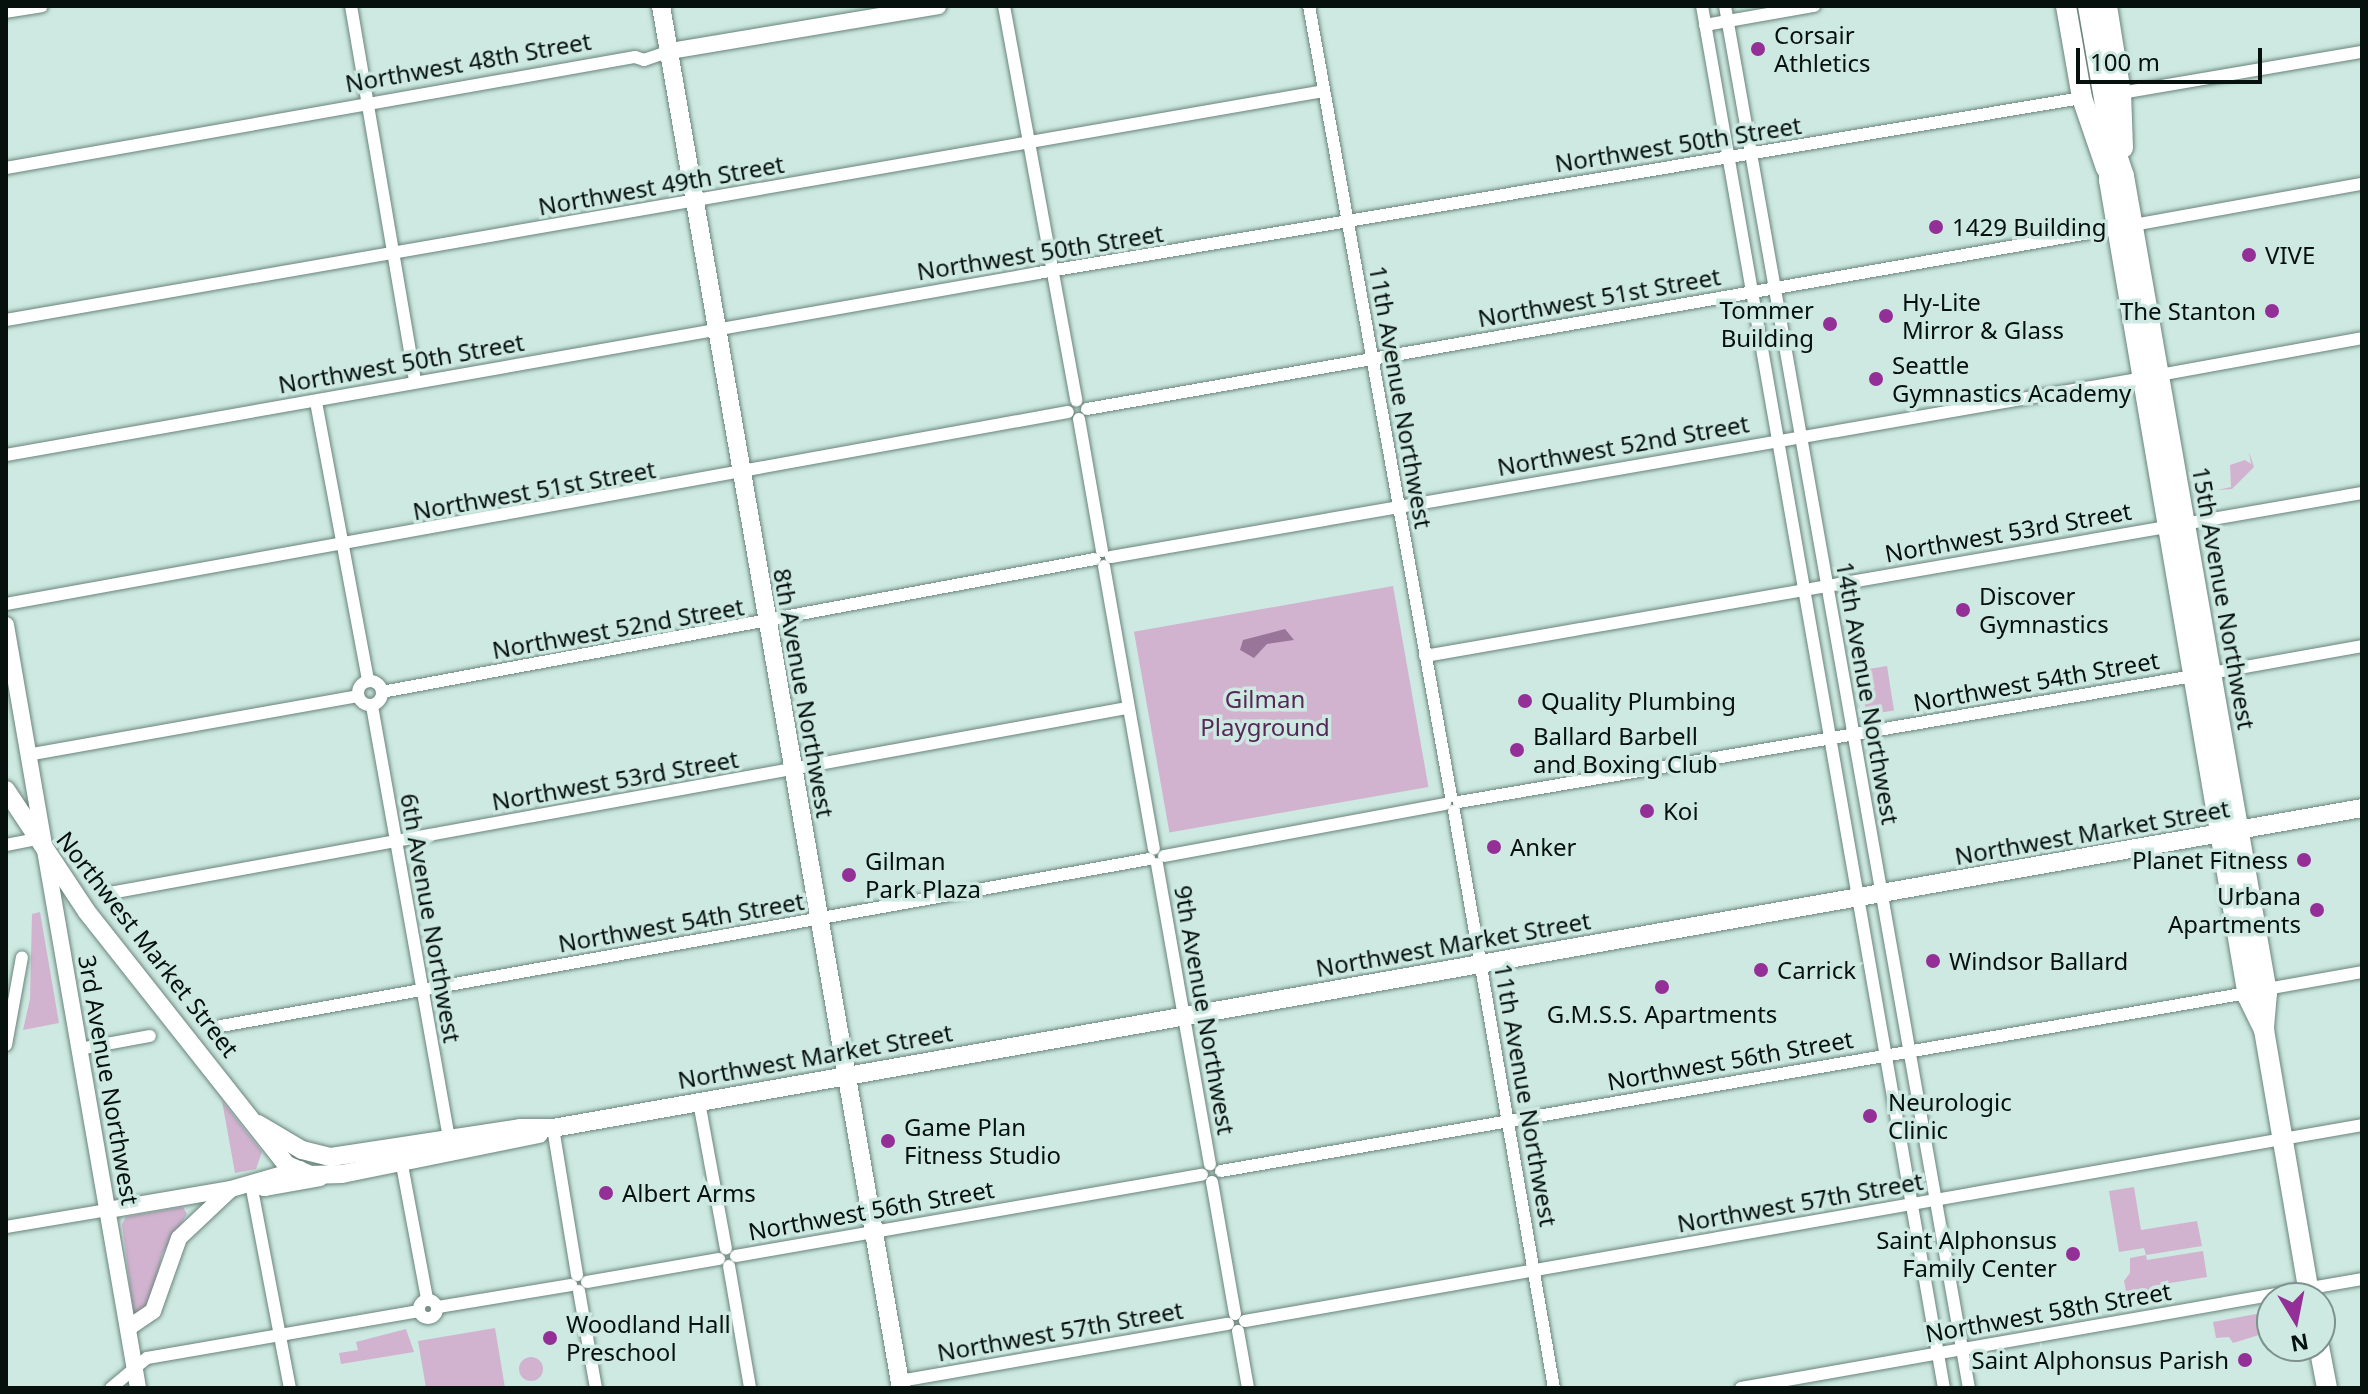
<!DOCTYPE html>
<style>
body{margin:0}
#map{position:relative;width:2368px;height:1394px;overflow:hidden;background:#cde9e1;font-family:"Noto Sans",sans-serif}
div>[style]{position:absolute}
.green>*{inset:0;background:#d1b3d0;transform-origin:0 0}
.round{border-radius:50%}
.water>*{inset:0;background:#9a759a}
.roads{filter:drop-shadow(0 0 2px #6a847c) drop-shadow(0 0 2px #6a847c)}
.minor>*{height:12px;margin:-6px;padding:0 6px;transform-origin:6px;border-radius:6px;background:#fff}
.minor>.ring{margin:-6px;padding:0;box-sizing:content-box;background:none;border:12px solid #fff;border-radius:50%}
.tertiary>*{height:16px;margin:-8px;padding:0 8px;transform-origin:8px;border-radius:8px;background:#fff}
.secondary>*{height:18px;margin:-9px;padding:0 9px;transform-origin:9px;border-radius:9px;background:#fff}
.primary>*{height:20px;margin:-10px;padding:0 10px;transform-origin:10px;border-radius:10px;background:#fff}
.dots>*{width:22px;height:22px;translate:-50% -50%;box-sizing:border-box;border:4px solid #cde9e1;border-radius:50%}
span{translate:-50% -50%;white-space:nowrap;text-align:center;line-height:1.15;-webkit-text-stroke:7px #cde9e1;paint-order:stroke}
.poi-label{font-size:24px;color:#06100d}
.left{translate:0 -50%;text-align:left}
.right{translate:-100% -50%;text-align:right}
.street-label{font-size:24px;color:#06100d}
.park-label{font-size:24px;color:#572758}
.frame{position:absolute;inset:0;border:8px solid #06100d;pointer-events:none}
.north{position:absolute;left:2256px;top:1282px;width:80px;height:80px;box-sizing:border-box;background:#cde9e1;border:2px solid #7d928c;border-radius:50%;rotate:170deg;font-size:22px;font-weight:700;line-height:32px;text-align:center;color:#06100d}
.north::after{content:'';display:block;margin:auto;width:28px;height:36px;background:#932f96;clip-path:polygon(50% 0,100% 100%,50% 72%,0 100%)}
.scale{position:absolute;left:2076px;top:48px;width:186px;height:36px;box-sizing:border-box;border:4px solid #06100d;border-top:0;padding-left:10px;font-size:24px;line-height:28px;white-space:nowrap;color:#06100d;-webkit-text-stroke:6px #cde9e1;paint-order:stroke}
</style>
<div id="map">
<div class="green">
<i style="clip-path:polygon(2249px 452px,2254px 467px,2232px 489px,2217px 490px,2231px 487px,2230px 465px,2245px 460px,2251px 464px)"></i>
<i style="left:1393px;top:586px;width:204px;height:263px;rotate:80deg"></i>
<i style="left:1887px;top:666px;width:45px;height:28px;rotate:81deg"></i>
<i style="clip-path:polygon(40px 912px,59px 1023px,23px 1030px,30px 999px,32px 914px)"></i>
<i style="clip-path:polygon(222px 1101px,262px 1152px,256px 1169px,235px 1173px)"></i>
<i style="clip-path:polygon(2134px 1187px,2141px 1230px,2197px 1221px,2202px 1246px,2146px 1255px,2147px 1260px,2203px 1251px,2207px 1277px,2152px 1286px,2153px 1297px,2128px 1301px,2124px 1281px,2130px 1273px,2130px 1258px,2146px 1255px,2144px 1248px,2119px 1252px,2109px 1191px)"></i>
<i style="clip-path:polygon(183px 1207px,187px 1214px,162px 1254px,151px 1308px,134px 1318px,122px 1224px,126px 1217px)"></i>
<i style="clip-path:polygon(2272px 1311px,2271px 1329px,2259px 1329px,2259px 1335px,2233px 1343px,2229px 1337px,2216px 1338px,2213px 1322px)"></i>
<i style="clip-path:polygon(495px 1328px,505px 1388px,426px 1388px,418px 1341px)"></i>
<i style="clip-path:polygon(406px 1329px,414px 1352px,341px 1364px,339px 1353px,358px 1350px,356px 1342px)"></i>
<i class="round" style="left:519px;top:1357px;width:24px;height:24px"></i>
</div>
<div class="water">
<i style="clip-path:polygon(1285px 629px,1294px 640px,1267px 644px,1254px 658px,1240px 650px,1243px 640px)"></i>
</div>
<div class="roads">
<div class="minor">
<i style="left:351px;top:6px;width:380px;rotate:80.3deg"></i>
<i style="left:1004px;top:6px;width:401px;rotate:79.6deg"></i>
<i style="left:1309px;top:6px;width:803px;rotate:79.81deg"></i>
<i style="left:1702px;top:6px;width:1403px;rotate:80.07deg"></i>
<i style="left:1725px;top:6px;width:1403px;rotate:79.99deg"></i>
<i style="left:6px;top:12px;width:36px;rotate:-9deg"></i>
<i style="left:1705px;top:25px;width:111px;rotate:-9.9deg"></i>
<i style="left:2121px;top:93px;width:244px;rotate:-9.7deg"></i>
<i style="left:6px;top:168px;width:639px;rotate:-10.01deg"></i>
<i style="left:635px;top:57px;width:9px;rotate:18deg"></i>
<i style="left:644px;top:60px;width:28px;rotate:-19deg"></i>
<i style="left:2133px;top:225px;width:233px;rotate:-10.2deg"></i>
<i style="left:6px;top:320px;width:1337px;rotate:-9.86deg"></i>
<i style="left:2159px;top:375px;width:206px;rotate:-10.3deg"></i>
<i style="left:316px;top:402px;width:284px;rotate:79.4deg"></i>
<i style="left:1087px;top:409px;width:1047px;rotate:-9.96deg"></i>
<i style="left:1079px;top:419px;width:134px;rotate:80.1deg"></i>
<i style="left:6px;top:455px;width:1048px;rotate:-10deg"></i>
<i style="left:1038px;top:273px;width:1059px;rotate:-9.52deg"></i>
<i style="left:1111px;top:557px;width:1047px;rotate:-9.84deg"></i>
<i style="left:1104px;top:566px;width:287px;rotate:80deg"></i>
<i style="left:6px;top:604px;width:1079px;rotate:-10.25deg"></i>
<i style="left:1425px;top:656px;width:951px;rotate:-9.87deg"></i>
<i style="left:2211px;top:673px;width:153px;rotate:-10.1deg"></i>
<i class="ring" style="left:358px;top:681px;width:12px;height:12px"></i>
<i style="left:382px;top:692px;width:725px;rotate:-10.57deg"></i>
<i style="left:372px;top:706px;width:438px;rotate:79.9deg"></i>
<i style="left:27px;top:755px;width:336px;rotate:-10.1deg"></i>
<i style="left:1459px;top:802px;width:745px;rotate:-9.74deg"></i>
<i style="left:1454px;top:811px;width:586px;rotate:80.17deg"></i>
<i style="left:6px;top:845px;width:32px;rotate:-11deg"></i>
<i style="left:1164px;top:856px;width:286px;rotate:-10.5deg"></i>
<i style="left:1157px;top:864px;width:305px;rotate:80deg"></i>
<i style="left:110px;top:893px;width:1034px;rotate:-10.31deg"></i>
<i style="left:2266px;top:989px;width:97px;rotate:-10deg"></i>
<i style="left:221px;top:1026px;width:943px;rotate:-10.2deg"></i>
<i style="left:6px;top:1045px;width:89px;rotate:-79.7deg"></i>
<i style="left:79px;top:1049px;width:72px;rotate:-10.4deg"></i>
<i style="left:699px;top:1102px;width:149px;rotate:79.6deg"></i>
<i style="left:553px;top:1128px;width:149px;rotate:80.7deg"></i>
<i style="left:402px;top:1165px;width:136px;rotate:79.4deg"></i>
<i style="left:1221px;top:1171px;width:1041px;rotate:-9.84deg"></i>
<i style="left:1212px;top:1182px;width:134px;rotate:80.1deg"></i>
<i style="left:251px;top:1184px;width:208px;rotate:79.2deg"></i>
<i style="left:6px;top:1227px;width:103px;rotate:-9.5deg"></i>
<i style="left:736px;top:1256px;width:473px;rotate:-9.9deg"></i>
<i style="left:729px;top:1266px;width:124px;rotate:80.2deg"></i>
<i style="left:587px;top:1282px;width:134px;rotate:-9.9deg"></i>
<i style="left:579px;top:1291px;width:98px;rotate:80.1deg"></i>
<i class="ring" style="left:419px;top:1300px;width:6px;height:6px"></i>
<i style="left:438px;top:1307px;width:135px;rotate:-9.4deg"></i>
<i style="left:1245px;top:1321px;width:1134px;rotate:-9.95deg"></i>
<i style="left:1238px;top:1331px;width:58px;rotate:80deg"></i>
<i style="left:900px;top:1381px;width:333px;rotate:-9.9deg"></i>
<i style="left:111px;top:1388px;width:47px;rotate:-39.8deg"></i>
<i style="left:147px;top:1358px;width:276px;rotate:-9.8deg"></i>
<i style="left:1741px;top:1388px;width:630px;rotate:-9.96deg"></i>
</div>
<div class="tertiary">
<i style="left:670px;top:51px;width:272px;rotate:-9.5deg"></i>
<i style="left:6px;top:625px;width:774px;rotate:80.18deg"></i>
<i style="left:251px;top:1184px;width:14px;rotate:17deg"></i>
<i style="left:264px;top:1188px;width:57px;rotate:-10.1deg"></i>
<i style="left:108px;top:1210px;width:125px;rotate:-9.7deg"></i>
<i style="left:231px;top:1189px;width:72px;rotate:-16.2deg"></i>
<i style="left:128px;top:1328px;width:30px;rotate:-34deg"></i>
<i style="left:153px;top:1311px;width:77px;rotate:-70.4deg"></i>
<i style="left:179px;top:1238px;width:70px;rotate:-43.3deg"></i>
</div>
<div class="secondary">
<i style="left:661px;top:6px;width:1403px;rotate:80.15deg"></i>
<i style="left:6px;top:790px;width:146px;rotate:56.4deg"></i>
<i style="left:87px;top:912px;width:323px;rotate:51.7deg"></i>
<i style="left:287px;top:1165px;width:25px;rotate:23deg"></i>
<i style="left:310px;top:1175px;width:32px;rotate:-2deg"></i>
<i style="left:342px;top:1174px;width:201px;rotate:-11.5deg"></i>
<i style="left:258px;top:1124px;width:51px;rotate:30.6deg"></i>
<i style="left:302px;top:1150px;width:30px;rotate:14deg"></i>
<i style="left:331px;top:1157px;width:191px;rotate:-8.7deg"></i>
<i style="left:520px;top:1128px;width:33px"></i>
<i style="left:553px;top:1128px;width:1837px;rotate:-10.03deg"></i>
</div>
<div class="primary">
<i style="left:2066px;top:6px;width:93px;rotate:80.1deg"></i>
<i style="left:2082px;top:98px;width:74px;rotate:71.1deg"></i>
<i style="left:2088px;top:6px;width:130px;rotate:80.2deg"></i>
<i style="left:2110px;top:134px;width:44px;rotate:71.6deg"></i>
<i style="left:2124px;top:176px;width:829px;rotate:80.07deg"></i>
<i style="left:2267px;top:993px;width:37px;rotate:95deg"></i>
<i style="left:2264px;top:1030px;width:272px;rotate:80.3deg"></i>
<i style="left:2107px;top:6px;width:88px;rotate:80.9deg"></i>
<i style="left:2121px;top:93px;width:55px;rotate:87.9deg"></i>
<i style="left:2109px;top:150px;width:30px;rotate:90deg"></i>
<i style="left:2109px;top:180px;width:829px;rotate:80.34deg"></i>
<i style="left:2248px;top:997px;width:37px;rotate:64deg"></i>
<i style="left:2319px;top:1346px;width:43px;rotate:79.2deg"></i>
</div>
</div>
<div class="dots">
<i style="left:1758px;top:49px;background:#932f96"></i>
<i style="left:1936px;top:227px;background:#932f96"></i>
<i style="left:2249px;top:255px;background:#932f96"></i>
<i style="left:2272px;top:311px;background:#932f96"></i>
<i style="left:1886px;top:316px;background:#932f96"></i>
<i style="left:1830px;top:324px;background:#932f96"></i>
<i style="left:1876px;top:379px;background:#932f96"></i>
<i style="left:1963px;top:610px;background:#932f96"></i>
<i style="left:1525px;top:701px;background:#932f96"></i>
<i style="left:1517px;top:750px;background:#932f96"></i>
<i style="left:1647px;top:811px;background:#932f96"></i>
<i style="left:1494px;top:847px;background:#932f96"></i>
<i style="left:2304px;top:860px;background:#932f96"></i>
<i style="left:849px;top:875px;background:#932f96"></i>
<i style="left:2317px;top:910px;background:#932f96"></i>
<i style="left:1933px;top:961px;background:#932f96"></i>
<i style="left:1761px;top:970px;background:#932f96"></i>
<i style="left:1662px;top:987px;background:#932f96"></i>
<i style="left:1870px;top:1116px;background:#932f96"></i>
<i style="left:888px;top:1141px;background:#932f96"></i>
<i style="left:606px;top:1193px;background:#932f96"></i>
<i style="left:2073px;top:1254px;background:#932f96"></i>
<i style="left:550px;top:1338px;background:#932f96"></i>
<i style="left:2245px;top:1360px;background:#932f96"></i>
</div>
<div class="poi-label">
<span class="left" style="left:1774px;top:49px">Corsair<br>Athletics</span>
<span class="left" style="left:1952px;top:227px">1429 Building</span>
<span class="left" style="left:2265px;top:255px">VIVE</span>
<span class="left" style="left:1902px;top:316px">Hy-Lite<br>Mirror &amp; Glass</span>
<span class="right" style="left:1814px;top:324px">Tommer<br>Building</span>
<span class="right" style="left:2256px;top:311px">The Stanton</span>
<span class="left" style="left:1892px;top:379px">Seattle<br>Gymnastics Academy</span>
<span class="left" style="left:1979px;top:610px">Discover<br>Gymnastics</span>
<span class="left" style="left:1541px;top:701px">Quality Plumbing</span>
<span class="left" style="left:1533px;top:750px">Ballard Barbell<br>and Boxing Club</span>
<span class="left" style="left:1663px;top:811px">Koi</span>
<span class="left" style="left:1510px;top:847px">Anker</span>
<span class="right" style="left:2288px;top:860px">Planet Fitness</span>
<span class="left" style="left:865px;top:875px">Gilman<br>Park Plaza</span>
<span class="right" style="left:2301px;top:910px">Urbana<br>Apartments</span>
<span class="left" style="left:1949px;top:961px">Windsor Ballard</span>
<span class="left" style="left:1777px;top:970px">Carrick</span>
<span style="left:1662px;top:1014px">G.M.S.S. Apartments</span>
<span class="left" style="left:1888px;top:1116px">Neurologic<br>Clinic</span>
<span class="left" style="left:904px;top:1141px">Game Plan<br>Fitness Studio</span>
<span class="left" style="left:622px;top:1193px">Albert Arms</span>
<span class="right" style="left:2057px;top:1254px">Saint Alphonsus<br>Family Center</span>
<span class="left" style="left:566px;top:1338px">Woodland Hall<br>Preschool</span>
<span class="right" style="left:2229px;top:1360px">Saint Alphonsus Parish</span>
</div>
<div class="street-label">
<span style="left:468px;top:62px;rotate:-10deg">Northwest 48th Street</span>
<span style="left:1678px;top:144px;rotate:-9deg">Northwest 50th Street</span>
<span style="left:661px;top:185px;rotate:-10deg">Northwest 49th Street</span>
<span style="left:1040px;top:252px;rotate:-9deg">Northwest 50th Street</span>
<span style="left:1599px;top:297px;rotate:-10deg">Northwest 51st Street</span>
<span style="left:401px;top:363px;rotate:-10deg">Northwest 50th Street</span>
<span style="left:1401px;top:397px;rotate:80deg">11th Avenue Northwest</span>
<span style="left:1623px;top:445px;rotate:-10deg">Northwest 52nd Street</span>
<span style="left:534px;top:490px;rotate:-10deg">Northwest 51st Street</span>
<span style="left:2008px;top:532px;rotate:-10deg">Northwest 53rd Street</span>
<span style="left:2224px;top:598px;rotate:80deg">15th Avenue Northwest</span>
<span style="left:618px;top:628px;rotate:-10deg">Northwest 52nd Street</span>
<span style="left:2036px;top:681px;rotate:-10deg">Northwest 54th Street</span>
<span style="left:804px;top:693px;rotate:80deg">8th Avenue Northwest</span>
<span style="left:1868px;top:693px;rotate:80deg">14th Avenue Northwest</span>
<span style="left:615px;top:780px;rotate:-10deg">Northwest 53rd Street</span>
<span style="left:2092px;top:832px;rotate:-10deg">Northwest Market Street</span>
<span style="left:431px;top:918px;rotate:80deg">6th Avenue Northwest</span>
<span style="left:681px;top:922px;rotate:-10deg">Northwest 54th Street</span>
<span style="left:148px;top:944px;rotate:52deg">Northwest Market Street</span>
<span style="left:1453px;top:944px;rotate:-10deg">Northwest Market Street</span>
<span style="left:1205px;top:1010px;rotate:80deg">9th Avenue Northwest</span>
<span style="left:815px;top:1056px;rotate:-10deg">Northwest Market Street</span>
<span style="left:1730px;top:1060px;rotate:-10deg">Northwest 56th Street</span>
<span style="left:109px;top:1080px;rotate:80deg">3rd Avenue Northwest</span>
<span style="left:1526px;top:1095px;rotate:80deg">11th Avenue Northwest</span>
<span style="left:1800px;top:1202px;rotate:-10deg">Northwest 57th Street</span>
<span style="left:871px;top:1210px;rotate:-10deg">Northwest 56th Street</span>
<span style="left:2048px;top:1312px;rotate:-10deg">Northwest 58th Street</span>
<span style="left:1060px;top:1331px;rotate:-10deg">Northwest 57th Street</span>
</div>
<div class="park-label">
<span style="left:1265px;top:713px">Gilman<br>Playground</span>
</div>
<div class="frame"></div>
<div class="north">N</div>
<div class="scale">100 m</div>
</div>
